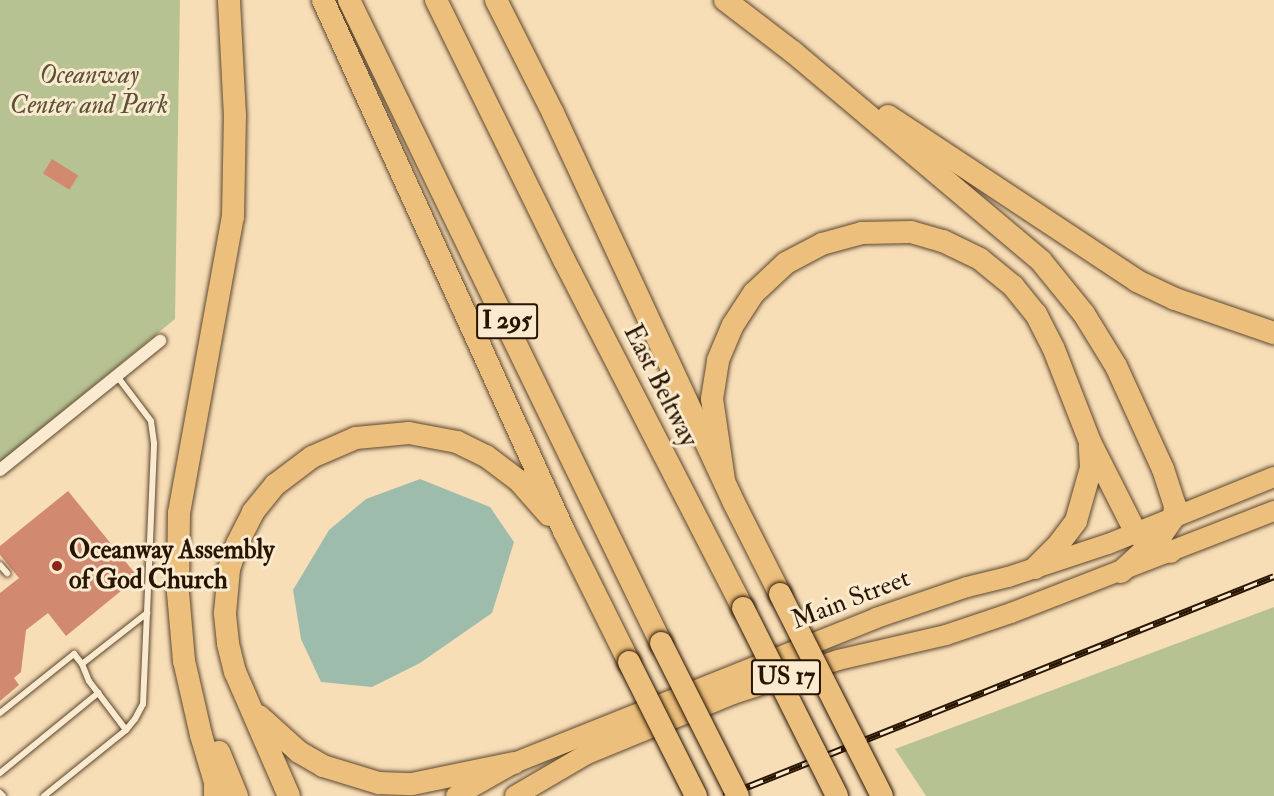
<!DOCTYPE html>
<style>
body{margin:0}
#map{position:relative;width:1274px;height:796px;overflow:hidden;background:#f8deb7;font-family:"IM FELL Double Pica",serif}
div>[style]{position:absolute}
.green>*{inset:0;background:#b7c293}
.water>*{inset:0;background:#9dbcac}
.building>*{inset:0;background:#d18970;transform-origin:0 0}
.roads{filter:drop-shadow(0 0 2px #5c472e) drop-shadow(0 0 2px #5c472e)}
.lane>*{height:6px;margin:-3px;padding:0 3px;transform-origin:3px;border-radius:3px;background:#faead0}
.street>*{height:12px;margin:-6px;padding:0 6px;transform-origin:6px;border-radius:6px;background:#faead0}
.primary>*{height:20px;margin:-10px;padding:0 10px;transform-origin:10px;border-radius:10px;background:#ecbf7c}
.highway>*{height:22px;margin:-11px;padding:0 11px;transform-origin:11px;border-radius:11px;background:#ecbf7c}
.rail>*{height:7px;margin-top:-3.5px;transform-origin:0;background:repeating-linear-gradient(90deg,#faead0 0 14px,#281500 0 28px);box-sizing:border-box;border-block:2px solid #281500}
.bridges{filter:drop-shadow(0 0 2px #281500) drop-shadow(0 0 2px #281500)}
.highway-bridge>*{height:22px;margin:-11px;padding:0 11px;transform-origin:11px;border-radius:11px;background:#ecbf7c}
.dots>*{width:16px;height:16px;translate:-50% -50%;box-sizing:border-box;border:3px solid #faead0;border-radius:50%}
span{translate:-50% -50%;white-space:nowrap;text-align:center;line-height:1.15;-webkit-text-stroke:6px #faead0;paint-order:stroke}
.shield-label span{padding:2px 4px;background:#faead0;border:2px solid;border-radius:4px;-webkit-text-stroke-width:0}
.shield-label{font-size:24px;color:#281500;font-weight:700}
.park-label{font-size:26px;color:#5a5233;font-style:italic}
.street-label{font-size:26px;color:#281500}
.poi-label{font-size:26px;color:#281500;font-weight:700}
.left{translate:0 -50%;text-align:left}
</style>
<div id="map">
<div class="green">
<i style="clip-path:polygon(0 0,180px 0,175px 319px,0 462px)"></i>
<i style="clip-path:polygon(1274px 607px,1274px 796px,926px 796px,895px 749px)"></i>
</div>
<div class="water">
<i style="clip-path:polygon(420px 479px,490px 507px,514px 542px,492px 613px,420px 663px,372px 687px,321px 682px,301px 639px,293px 590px,329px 530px,366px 499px)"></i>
</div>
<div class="building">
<i style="left:52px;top:159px;width:31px;height:17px;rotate:32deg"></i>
<i style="clip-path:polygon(68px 491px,138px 577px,66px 636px,48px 613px,26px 630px,21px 672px,14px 678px,19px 685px,0 701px,0 593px,19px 578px,0 555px,0 546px)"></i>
</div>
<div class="roads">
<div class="lane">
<i style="left:0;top:565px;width:11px;rotate:49deg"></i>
<i style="left:82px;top:664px;width:18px;rotate:68deg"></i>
<i style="left:89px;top:681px;width:61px;rotate:52.9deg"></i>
<i style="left:0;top:713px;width:95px;rotate:-38.6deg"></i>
<i style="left:74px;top:654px;width:13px;rotate:51deg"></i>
<i style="left:82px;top:664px;width:83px;rotate:-38.1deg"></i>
<i style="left:147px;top:613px;width:170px;rotate:-87.6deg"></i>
<i style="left:154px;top:443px;width:22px;rotate:-98deg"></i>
<i style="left:151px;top:421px;width:56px;rotate:-127.1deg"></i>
<i style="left:0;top:773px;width:127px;rotate:-39.2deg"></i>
<i style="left:0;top:793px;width:4px;rotate:45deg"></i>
<i style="left:44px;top:796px;width:105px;rotate:-38.8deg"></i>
<i style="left:126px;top:730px;width:14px;rotate:-51deg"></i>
<i style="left:135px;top:719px;width:17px;rotate:-62deg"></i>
<i style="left:143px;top:704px;width:91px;rotate:-87.5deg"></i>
</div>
<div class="street">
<i style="left:0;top:470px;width:206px;rotate:-38.9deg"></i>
</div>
<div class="primary">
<i style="left:456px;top:796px;width:67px;rotate:-29.6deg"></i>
<i style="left:514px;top:763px;width:390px;rotate:-21.8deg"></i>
<i style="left:876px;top:618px;width:96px;rotate:-18.8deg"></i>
<i style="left:967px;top:587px;width:42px;rotate:-13.7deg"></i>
<i style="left:1008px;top:577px;width:105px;rotate:-18.3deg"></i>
<i style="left:1108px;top:544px;width:179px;rotate:-22deg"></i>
<i style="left:515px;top:796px;width:83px;rotate:-30.3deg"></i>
<i style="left:587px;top:754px;width:158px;rotate:-22.3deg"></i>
<i style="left:733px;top:694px;width:110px;rotate:-17.9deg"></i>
<i style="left:838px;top:660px;width:111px;rotate:-13deg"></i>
<i style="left:946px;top:635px;width:69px;rotate:-18.7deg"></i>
<i style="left:1011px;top:613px;width:282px;rotate:-21.2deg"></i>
</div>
<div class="highway">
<i style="left:323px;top:0;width:583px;rotate:65.59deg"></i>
<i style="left:564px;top:531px;width:146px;rotate:63.6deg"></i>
<i style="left:349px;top:0;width:715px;rotate:64.12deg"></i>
<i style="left:436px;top:0;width:290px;rotate:63.8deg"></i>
<i style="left:564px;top:260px;width:391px;rotate:62.8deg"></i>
<i style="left:496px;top:0;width:127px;rotate:63.2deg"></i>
<i style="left:553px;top:113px;width:430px;rotate:65.1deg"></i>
<i style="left:734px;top:503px;width:102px;rotate:63.2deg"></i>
<i style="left:725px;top:0;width:86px;rotate:37.4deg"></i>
<i style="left:793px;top:52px;width:324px;rotate:40.1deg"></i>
<i style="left:1041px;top:261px;width:68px;rotate:50.9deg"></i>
<i style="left:1084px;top:314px;width:61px;rotate:58.4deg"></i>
<i style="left:1116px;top:366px;width:113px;rotate:65.5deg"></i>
<i style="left:1163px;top:469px;width:38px;rotate:72deg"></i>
<i style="left:1175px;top:505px;width:12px;rotate:95deg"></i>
<i style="left:1174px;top:517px;width:21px;rotate:125deg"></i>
<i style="left:1162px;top:534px;width:56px;rotate:137.2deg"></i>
<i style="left:888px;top:116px;width:299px;rotate:33.5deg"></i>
<i style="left:1137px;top:281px;width:42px;rotate:25.3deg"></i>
<i style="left:1175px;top:299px;width:105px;rotate:19deg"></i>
<i style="left:724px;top:480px;width:82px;rotate:-98.4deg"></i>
<i style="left:712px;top:399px;width:39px;rotate:-81deg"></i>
<i style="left:718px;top:360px;width:38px;rotate:-67deg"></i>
<i style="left:733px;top:325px;width:38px;rotate:-57deg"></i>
<i style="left:754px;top:293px;width:44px;rotate:-43.2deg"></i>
<i style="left:786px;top:263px;width:41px;rotate:-27.8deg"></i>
<i style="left:822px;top:244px;width:41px;rotate:-15.4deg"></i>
<i style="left:862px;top:233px;width:49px;rotate:-1.2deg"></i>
<i style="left:911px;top:232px;width:33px;rotate:16deg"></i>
<i style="left:943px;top:241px;width:41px;rotate:25.9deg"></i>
<i style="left:980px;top:259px;width:43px;rotate:39.3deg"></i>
<i style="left:1013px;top:286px;width:36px;rotate:51deg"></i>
<i style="left:1036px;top:314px;width:37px;rotate:63deg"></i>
<i style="left:1053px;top:347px;width:102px;rotate:68.7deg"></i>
<i style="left:1090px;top:442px;width:102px;rotate:63.2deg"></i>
<i style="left:1136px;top:533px;width:20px;rotate:37deg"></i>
<i style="left:1152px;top:545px;width:20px;rotate:20deg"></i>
<i style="left:1035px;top:568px;width:33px;rotate:-45deg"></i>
<i style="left:1058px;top:545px;width:30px;rotate:-53deg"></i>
<i style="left:1076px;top:521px;width:55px;rotate:-74.2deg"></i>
<i style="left:1091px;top:468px;width:22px;rotate:-93deg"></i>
<i style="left:259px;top:716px;width:54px;rotate:42deg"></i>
<i style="left:299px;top:752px;width:28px;rotate:30deg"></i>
<i style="left:323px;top:766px;width:59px;rotate:16.9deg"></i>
<i style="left:379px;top:783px;width:33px;rotate:2deg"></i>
<i style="left:412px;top:784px;width:104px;rotate:-11.6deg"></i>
<i style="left:219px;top:752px;width:48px;rotate:67.8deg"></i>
<i style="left:215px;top:796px;width:14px;rotate:-90deg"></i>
<i style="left:215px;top:782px;width:49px;rotate:-106.6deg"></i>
<i style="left:201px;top:735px;width:76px;rotate:-102.9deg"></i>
<i style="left:184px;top:661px;width:69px;rotate:-95deg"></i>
<i style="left:178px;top:592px;width:79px;rotate:-89.3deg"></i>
<i style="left:179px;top:513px;width:301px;rotate:-79.7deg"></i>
<i style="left:233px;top:217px;width:101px;rotate:-88.9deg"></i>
<i style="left:235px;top:116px;width:116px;rotate:-93deg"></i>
<i style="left:289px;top:796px;width:135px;rotate:-113.5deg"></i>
<i style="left:235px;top:672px;width:30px;rotate:-104deg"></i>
<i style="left:228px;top:643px;width:30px;rotate:-96deg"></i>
<i style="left:225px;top:613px;width:44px;rotate:-84.8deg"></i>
<i style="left:229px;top:569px;width:26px;rotate:-72deg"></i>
<i style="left:237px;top:544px;width:36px;rotate:-63deg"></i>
<i style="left:253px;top:512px;width:35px;rotate:-51deg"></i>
<i style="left:275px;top:485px;width:46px;rotate:-37.1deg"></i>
<i style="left:312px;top:457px;width:48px;rotate:-23.4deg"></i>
<i style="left:356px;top:438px;width:53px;rotate:-5.4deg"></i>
<i style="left:409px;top:433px;width:49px;rotate:10.6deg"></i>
<i style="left:457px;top:442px;width:32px;rotate:26deg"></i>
<i style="left:486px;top:456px;width:41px;rotate:37.1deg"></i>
<i style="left:519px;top:481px;width:45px;rotate:48.6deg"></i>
</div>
</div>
<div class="rail">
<i style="left:724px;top:796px;width:592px;rotate:-21.8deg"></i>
</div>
<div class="bridges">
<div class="highway-bridge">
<i style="left:780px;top:594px;width:226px;rotate:63.2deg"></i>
<i style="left:743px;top:608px;width:210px;rotate:63.4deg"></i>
<i style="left:661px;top:643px;width:171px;rotate:63.3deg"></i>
<i style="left:629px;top:662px;width:150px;rotate:63.4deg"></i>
</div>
</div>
<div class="dots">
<i style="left:57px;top:566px;background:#8f2418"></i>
</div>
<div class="shield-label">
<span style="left:507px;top:321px">I 295</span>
<span style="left:786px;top:677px">US 17</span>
</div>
<div class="park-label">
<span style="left:89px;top:91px">Oceanway<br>Center and Park</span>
</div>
<div class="street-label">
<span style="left:660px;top:386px;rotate:63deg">East Beltway</span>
<span style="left:851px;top:600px;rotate:-21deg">Main Street</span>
</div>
<div class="poi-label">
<span class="left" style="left:69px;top:566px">Oceanway Assembly<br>of God Church</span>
</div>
</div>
